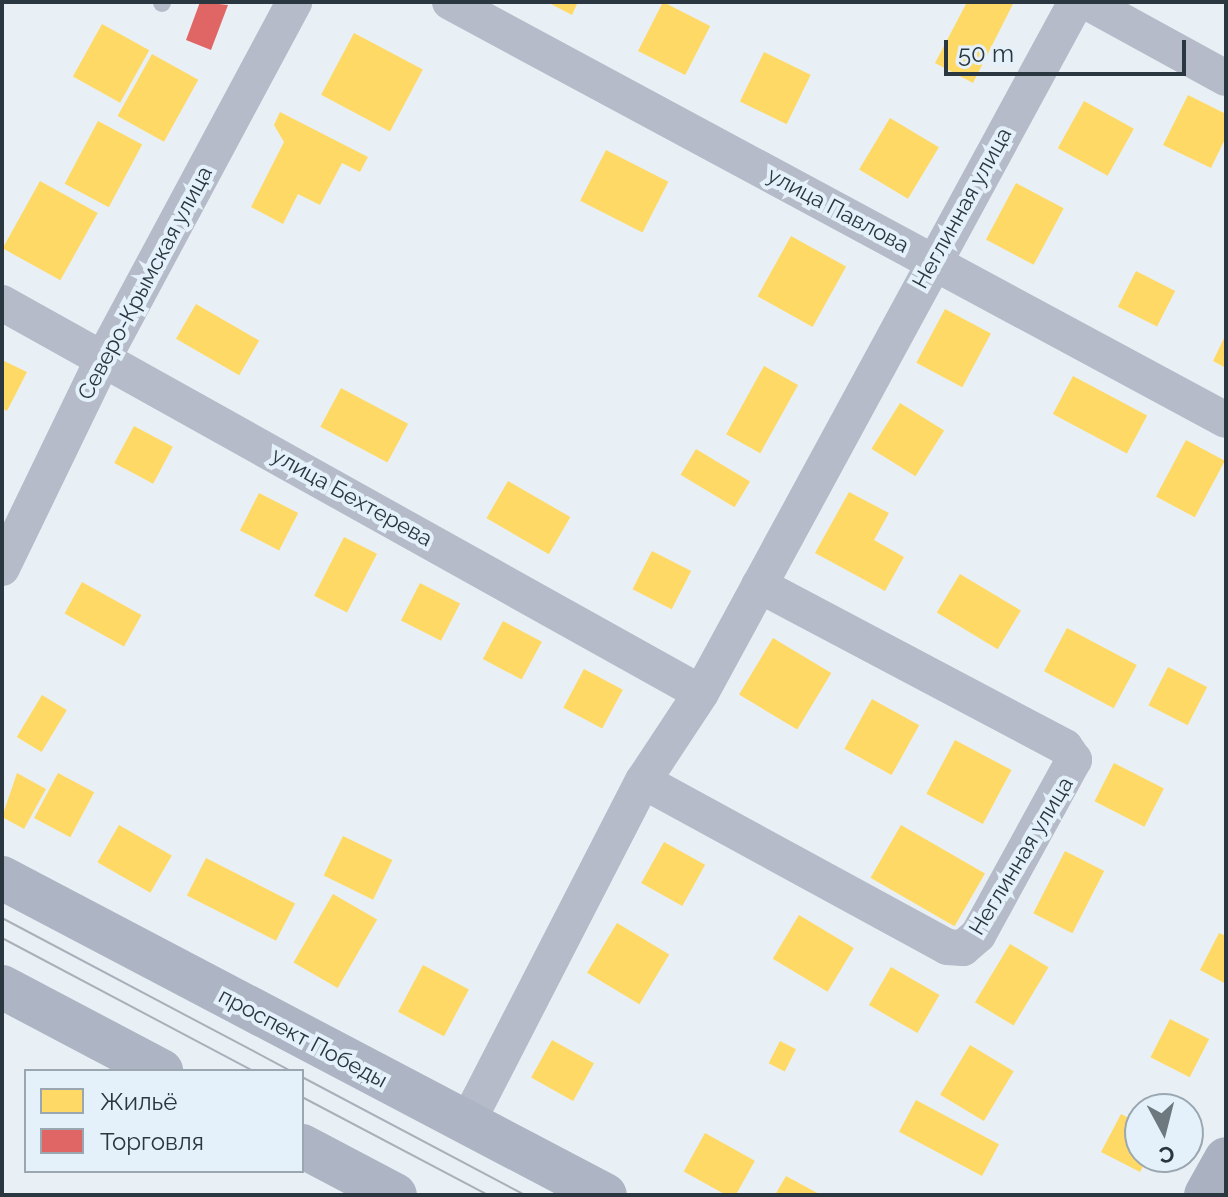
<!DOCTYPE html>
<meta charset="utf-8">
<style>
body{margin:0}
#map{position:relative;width:1228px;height:1197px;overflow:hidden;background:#e9f0f5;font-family:Raleway,sans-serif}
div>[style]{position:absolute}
.homes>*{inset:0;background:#ffd966;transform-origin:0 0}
.shops>*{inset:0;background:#e06666}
.service>*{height:18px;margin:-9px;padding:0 9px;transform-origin:9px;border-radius:9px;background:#b5bbc8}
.minor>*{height:36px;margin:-18px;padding:0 18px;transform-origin:18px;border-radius:18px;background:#b5bbc8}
.secondary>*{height:44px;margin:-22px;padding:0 22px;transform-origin:22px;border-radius:22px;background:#aab1c0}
.primary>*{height:44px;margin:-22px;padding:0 22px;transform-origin:22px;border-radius:22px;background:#adb4c3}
.tram>*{height:2px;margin:-1px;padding:0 1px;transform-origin:1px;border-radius:1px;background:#aaafb9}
span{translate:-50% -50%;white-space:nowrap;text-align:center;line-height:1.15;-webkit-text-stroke:8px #e4f1fa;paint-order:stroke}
.street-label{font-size:22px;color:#2a3740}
.frame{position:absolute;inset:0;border:4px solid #2a3740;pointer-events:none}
.legend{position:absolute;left:24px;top:1069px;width:280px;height:104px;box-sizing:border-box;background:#e4f1fa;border:2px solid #9aa7b0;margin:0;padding:10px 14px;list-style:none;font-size:24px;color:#2a3740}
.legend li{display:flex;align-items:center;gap:16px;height:40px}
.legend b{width:40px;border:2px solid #9aa7b0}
.north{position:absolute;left:1124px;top:1093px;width:80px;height:80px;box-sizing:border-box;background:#e4f1fa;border:2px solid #9aa7b0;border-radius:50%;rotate:173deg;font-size:22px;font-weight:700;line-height:32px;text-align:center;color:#2a3740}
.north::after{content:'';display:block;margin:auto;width:28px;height:36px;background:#6d787f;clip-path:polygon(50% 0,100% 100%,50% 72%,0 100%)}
.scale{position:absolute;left:944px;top:40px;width:242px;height:36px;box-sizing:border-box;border:4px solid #2a3740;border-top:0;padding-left:10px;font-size:24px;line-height:28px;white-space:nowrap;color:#2a3740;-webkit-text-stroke:6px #e4f1fa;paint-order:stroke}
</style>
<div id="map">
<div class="homes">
<i style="clip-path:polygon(547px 2px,578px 2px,572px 15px)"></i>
<i style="left:663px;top:2px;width:53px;height:55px;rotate:27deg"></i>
<i style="clip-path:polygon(967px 2px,1014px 2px,973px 83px,935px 63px)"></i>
<i style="left:102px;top:24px;width:54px;height:60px;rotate:29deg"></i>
<i style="left:354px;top:33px;width:78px;height:70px;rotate:28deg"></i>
<i style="left:764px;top:52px;width:52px;height:55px;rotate:26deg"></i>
<i style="left:152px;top:54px;width:53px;height:71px;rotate:29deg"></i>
<i style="clip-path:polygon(1188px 95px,1226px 114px,1226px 137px,1211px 168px,1163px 145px)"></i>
<i style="left:1084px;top:101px;width:57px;height:54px;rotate:29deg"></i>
<i style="clip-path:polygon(280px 112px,368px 157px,360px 172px,342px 163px,320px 205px,298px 194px,283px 224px,251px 207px,284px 142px,274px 125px)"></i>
<i style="left:890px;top:118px;width:57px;height:60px;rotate:31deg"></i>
<i style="left:98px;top:121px;width:50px;height:71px;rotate:28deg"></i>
<i style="left:606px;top:150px;width:70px;height:57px;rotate:27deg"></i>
<i style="left:40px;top:181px;width:66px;height:77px;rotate:29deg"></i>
<i style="left:1016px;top:183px;width:54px;height:64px;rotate:28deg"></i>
<i style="left:791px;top:236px;width:63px;height:69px;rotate:29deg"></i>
<i style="left:1136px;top:271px;width:44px;height:40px;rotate:27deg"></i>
<i style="left:196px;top:304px;width:73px;height:40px;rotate:30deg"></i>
<i style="left:945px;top:309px;width:52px;height:61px;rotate:28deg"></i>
<i style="clip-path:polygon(1226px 334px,1226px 368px,1213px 361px)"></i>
<i style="clip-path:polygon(2px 360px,27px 372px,7px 411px,2px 408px)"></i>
<i style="left:764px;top:366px;width:39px;height:78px;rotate:29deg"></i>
<i style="left:1073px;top:376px;width:84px;height:43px;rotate:28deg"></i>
<i style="left:341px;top:388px;width:76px;height:44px;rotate:28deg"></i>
<i style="left:900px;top:403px;width:52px;height:54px;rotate:32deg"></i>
<i style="left:134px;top:426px;width:44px;height:42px;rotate:28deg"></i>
<i style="left:1186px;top:440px;width:44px;height:64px;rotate:28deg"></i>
<i style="left:696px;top:449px;width:63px;height:30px;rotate:31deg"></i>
<i style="left:508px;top:481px;width:72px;height:43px;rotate:30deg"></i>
<i style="clip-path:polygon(849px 492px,889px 513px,874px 540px,904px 557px,885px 591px,815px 553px)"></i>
<i style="left:259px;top:493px;width:44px;height:42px;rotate:27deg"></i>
<i style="left:344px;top:537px;width:37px;height:66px;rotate:27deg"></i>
<i style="left:652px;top:551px;width:44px;height:43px;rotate:27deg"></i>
<i style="left:960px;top:574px;width:71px;height:45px;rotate:31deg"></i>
<i style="left:82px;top:582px;width:68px;height:36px;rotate:29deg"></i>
<i style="left:420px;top:583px;width:45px;height:42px;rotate:27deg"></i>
<i style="left:503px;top:621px;width:44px;height:43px;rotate:28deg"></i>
<i style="left:1067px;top:628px;width:79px;height:49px;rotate:28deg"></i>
<i style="left:773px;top:638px;width:68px;height:66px;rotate:31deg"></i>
<i style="left:1168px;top:667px;width:44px;height:43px;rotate:27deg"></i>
<i style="left:584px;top:669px;width:44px;height:44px;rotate:28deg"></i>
<i style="left:42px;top:695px;width:29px;height:49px;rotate:31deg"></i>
<i style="left:872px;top:699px;width:54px;height:57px;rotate:29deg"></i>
<i style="left:955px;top:740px;width:64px;height:61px;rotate:28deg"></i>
<i style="left:1114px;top:763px;width:56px;height:43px;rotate:27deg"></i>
<i style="clip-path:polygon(17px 773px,46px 789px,24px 829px,2px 817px)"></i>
<i style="left:58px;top:773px;width:41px;height:51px;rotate:28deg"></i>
<i style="left:119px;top:825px;width:61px;height:43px;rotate:30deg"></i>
<i style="left:901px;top:825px;width:97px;height:61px;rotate:30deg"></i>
<i style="left:343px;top:836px;width:55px;height:44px;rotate:26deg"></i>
<i style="left:664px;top:842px;width:47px;height:47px;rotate:29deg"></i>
<i style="left:1065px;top:851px;width:44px;height:70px;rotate:27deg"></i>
<i style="left:206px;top:858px;width:100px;height:42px;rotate:27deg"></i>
<i style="left:333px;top:894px;width:51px;height:79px;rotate:30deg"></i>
<i style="left:799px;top:915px;width:64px;height:51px;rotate:31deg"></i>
<i style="left:617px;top:923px;width:61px;height:58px;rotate:31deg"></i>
<i style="clip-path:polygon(1219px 933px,1226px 936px,1226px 984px,1200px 970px)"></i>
<i style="left:1010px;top:944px;width:45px;height:68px;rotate:31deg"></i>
<i style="left:423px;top:965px;width:52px;height:53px;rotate:28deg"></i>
<i style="left:891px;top:967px;width:56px;height:44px;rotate:30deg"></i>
<i style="left:1170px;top:1019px;width:44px;height:43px;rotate:27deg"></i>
<i style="left:552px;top:1040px;width:48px;height:43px;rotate:29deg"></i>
<i style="left:780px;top:1041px;width:18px;height:25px;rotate:27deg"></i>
<i style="left:970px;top:1045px;width:51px;height:58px;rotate:31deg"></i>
<i style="left:916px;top:1100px;width:94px;height:36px;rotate:28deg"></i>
<i style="clip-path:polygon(1121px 1114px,1140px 1124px,1140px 1157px,1148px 1157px,1140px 1172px,1101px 1152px)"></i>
<i style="left:705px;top:1133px;width:57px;height:44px;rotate:29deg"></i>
<i style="clip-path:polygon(786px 1176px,821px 1195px,775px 1195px)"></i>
</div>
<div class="shops">
<i style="clip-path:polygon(200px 2px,228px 5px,211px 50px,186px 40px)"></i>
</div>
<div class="service">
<i style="left:162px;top:3px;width:1px;rotate:-90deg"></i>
</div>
<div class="minor">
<i style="left:450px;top:2px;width:881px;rotate:28.31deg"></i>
<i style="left:1087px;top:2px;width:158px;rotate:28.7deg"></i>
<i style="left:2px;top:303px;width:800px;rotate:29.16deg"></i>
<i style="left:2px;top:568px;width:234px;rotate:-64.2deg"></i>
<i style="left:104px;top:357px;width:403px;rotate:-61.8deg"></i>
<i style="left:643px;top:781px;width:346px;rotate:28.6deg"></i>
<i style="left:947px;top:947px;width:16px;rotate:4deg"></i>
<i style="left:963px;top:948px;width:20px;rotate:-41deg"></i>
<i style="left:978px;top:935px;width:200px;rotate:-61.3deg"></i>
<i style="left:1074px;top:760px;width:16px;rotate:-125deg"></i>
<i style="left:1065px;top:747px;width:346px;rotate:-152.1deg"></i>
<i style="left:466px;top:1125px;width:387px;rotate:-62.8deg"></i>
<i style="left:643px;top:781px;width:105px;rotate:-56.6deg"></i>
<i style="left:701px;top:693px;width:786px;rotate:-61.51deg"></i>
</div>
<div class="secondary">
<i style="left:1206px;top:1195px;width:41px;rotate:-60.9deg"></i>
</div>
<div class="primary">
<i style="left:2px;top:878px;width:681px;rotate:27.73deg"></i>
<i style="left:2px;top:987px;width:180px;rotate:27.8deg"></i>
<i style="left:302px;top:1146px;width:105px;rotate:27.8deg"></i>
</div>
<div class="tram">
<i style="left:2px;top:918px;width:327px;rotate:27.9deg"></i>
<i style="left:2px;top:938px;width:284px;rotate:27.9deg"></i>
<i style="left:302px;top:1077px;width:252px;rotate:27.9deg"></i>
<i style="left:302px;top:1097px;width:210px;rotate:27.8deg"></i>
</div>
<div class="street-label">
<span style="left:962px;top:208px;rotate:-61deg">Неглинная улица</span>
<span style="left:838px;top:210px;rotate:28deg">улица Павлова</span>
<span style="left:145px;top:283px;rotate:-62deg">Северо-Крымская улица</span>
<span style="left:352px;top:497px;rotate:29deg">улица Бехтерева</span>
<span style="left:1021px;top:856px;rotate:-59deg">Неглинная улица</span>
<span style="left:303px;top:1038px;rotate:28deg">проспект Победы</span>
</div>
<div class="frame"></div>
<ul class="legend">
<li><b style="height:22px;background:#ffd966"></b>Жильё</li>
<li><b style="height:22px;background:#e06666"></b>Торговля</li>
</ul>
<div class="north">С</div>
<div class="scale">50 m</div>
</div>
